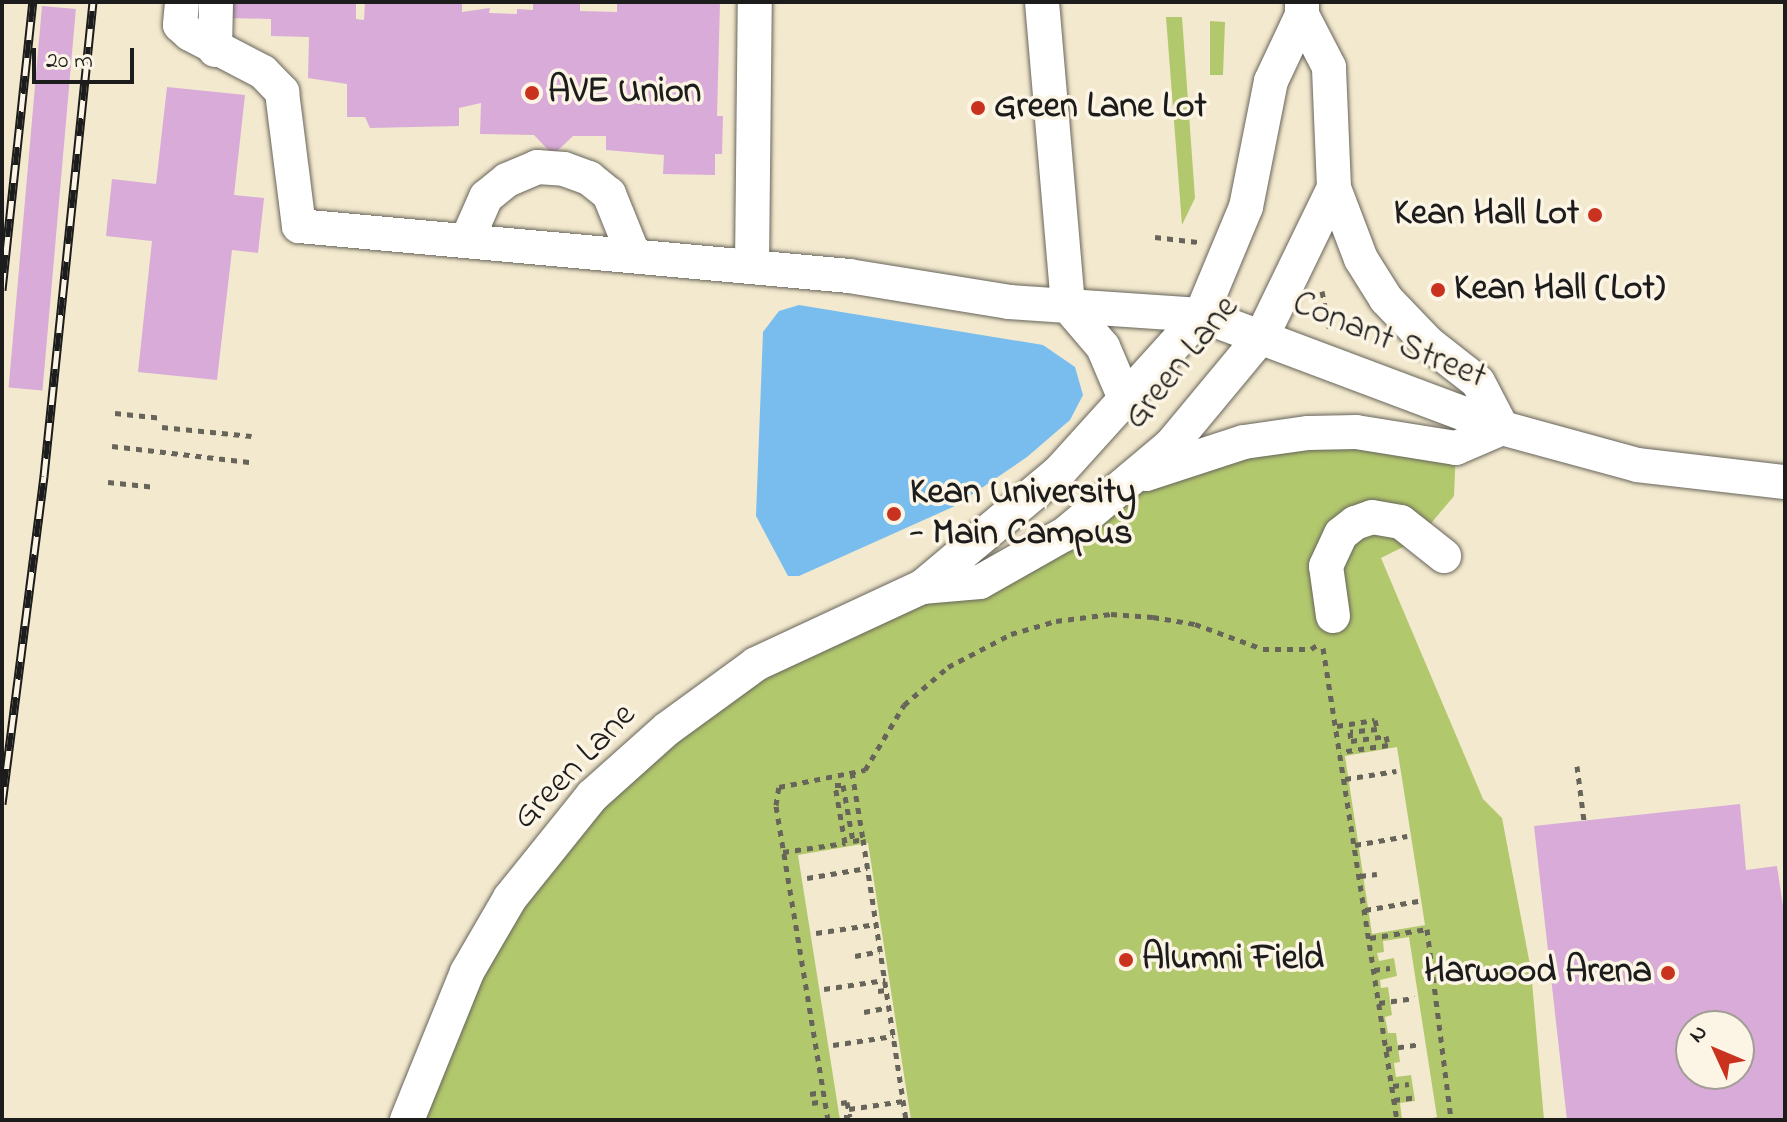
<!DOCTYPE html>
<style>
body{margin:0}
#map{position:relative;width:1787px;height:1122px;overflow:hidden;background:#f3e9ce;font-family:"Indie Flower",sans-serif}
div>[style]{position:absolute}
.green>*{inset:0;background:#b2c86d}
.water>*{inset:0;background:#78bdee}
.building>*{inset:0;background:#d8abd9;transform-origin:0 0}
.path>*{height:5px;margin-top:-2.5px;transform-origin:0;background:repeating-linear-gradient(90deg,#67645a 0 6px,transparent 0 12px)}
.roads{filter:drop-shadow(0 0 2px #67645a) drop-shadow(0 0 2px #67645a)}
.minor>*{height:34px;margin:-17px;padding:0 17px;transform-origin:17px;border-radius:17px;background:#fff}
.rail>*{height:9px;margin-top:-4.5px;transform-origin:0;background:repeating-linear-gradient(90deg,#fcf5e5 0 18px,#1c1c1c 0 36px);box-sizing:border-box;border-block:2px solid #1c1c1c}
.dots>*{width:22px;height:22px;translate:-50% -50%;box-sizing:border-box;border:4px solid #fcf5e5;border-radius:50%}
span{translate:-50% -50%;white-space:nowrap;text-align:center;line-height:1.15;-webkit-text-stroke:7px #fcf5e5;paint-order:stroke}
.poi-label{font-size:36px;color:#1c1c1c;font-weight:700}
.left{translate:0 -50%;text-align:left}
.right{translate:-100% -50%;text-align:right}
.street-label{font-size:36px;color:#1c1c1c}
.frame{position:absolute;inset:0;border:4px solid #1c1c1c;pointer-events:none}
.north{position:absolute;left:1675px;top:1010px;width:80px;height:80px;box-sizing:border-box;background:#fcf5e5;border:2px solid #a29e95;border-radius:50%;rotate:314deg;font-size:22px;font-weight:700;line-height:32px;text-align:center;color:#1c1c1c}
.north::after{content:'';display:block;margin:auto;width:28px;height:36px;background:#c8321e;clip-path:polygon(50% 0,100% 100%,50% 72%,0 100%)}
.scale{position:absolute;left:32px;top:48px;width:102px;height:36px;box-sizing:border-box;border:4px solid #1c1c1c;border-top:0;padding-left:10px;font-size:24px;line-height:28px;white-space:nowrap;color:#1c1c1c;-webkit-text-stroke:6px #fcf5e5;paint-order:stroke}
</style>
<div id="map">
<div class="green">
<i style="clip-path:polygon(1166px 17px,1182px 17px,1195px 198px,1182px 225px)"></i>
<i style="clip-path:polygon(1210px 21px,1225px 22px,1223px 75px,1210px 75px)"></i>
<i style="clip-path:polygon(evenodd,1456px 448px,1454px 496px,1417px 540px,1381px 558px,1483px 799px,1502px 818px,1531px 970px,1544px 1120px,1423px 1120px,1437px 1117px,1409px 937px,1383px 941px,1384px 952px,1377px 953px,1379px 961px,1394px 958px,1397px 976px,1380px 980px,1381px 988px,1388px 987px,1392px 1015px,1385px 1017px,1388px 1033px,1396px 1033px,1400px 1062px,1394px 1063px,1396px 1077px,1411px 1075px,1415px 1101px,1400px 1103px,1402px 1120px,911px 1120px,868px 843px,798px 855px,840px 1120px,407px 1120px,560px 832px,756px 665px,980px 582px,1140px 476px,1215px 450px,1456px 448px,1397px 747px,1425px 925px,1372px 934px,1345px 756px,1397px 747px)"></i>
</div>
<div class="water">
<i style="clip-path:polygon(799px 305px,1043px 345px,1075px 367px,1083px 395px,1070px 420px,1027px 457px,955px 506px,799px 576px,788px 576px,756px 516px,763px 332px,779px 311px)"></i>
</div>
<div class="building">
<i style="clip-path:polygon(191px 2px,356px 2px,356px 19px,364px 20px,365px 2px,462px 3px,462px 12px,490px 8px,489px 13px,517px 14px,517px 9px,533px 10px,533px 2px,580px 2px,580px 11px,617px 12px,617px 2px,720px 2px,717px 116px,723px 116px,722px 154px,715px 154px,715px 175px,663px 174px,664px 155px,606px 150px,606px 136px,573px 136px,553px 155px,534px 135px,480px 134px,481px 103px,459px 108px,459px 126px,370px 128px,365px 117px,347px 117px,347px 84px,308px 78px,309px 37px,271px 36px,271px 19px,230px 18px,230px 9px,191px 8px)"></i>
<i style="left:42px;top:6px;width:34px;height:383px;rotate:5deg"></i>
<i style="clip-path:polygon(167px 87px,245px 95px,234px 195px,264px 198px,258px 253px,232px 250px,217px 380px,138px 372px,152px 241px,106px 236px,112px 179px,156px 184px)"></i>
<i style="clip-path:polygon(evenodd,1740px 804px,1746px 870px,1777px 866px,1785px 919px,1785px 1120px,1567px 1120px,1534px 826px,1740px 804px,1691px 1026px,1739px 1026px,1739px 1074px,1691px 1074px,1691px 1026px)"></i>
</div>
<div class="path">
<i style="left:1155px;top:237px;width:43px;rotate:6.6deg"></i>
<i style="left:1322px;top:291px;width:38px;rotate:79deg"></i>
<i style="left:115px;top:413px;width:48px;rotate:5.9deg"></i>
<i style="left:162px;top:427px;width:90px;rotate:5.7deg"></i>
<i style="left:112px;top:446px;width:138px;rotate:6.7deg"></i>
<i style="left:108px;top:482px;width:48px;rotate:5.9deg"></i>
<i style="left:1323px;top:648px;width:478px;rotate:81.1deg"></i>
<i style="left:1337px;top:726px;width:38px;rotate:-9deg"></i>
<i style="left:1375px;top:720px;width:9px;rotate:77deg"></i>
<i style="left:1377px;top:729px;width:27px;rotate:174deg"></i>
<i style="left:1350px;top:732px;width:9px;rotate:84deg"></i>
<i style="left:1351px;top:741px;width:35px;rotate:-8deg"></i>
<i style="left:1386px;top:736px;width:9px;rotate:77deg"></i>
<i style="left:1388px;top:745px;width:48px;rotate:171.5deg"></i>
<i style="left:1577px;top:766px;width:55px;rotate:82.7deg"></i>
<i style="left:852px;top:772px;width:68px;rotate:80.7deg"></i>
<i style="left:1345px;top:779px;width:52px;rotate:-8.9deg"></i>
<i style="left:1355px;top:845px;width:53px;rotate:-9.8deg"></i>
<i style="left:783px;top:852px;width:63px;rotate:-8.3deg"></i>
<i style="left:845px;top:843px;width:59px;rotate:-99.8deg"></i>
<i style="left:835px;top:785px;width:8px"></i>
<i style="left:843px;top:785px;width:57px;rotate:79.9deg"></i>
<i style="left:853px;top:841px;width:10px;rotate:-11deg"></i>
<i style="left:863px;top:839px;width:284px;rotate:81.3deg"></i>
<i style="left:1360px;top:876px;width:17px;rotate:-7deg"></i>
<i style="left:807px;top:878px;width:61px;rotate:-9.5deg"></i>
<i style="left:1365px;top:910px;width:54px;rotate:-9.6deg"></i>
<i style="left:816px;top:933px;width:61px;rotate:-8.5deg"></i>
<i style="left:1370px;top:938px;width:58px;rotate:-9deg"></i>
<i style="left:1427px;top:929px;width:193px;rotate:82.8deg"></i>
<i style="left:855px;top:956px;width:25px;rotate:-11deg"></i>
<i style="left:1374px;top:970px;width:16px;rotate:-7deg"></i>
<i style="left:824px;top:989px;width:62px;rotate:-8.4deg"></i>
<i style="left:878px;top:991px;width:8px;rotate:-7deg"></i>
<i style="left:1379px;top:1003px;width:36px;rotate:-8deg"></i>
<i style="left:864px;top:1012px;width:25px;rotate:-11deg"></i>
<i style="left:833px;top:1045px;width:61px;rotate:-8.5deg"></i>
<i style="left:1386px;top:1049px;width:35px;rotate:-8deg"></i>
<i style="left:1393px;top:1086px;width:16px;rotate:-7deg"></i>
<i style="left:810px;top:1094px;width:13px;rotate:-9deg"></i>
<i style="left:1394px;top:1100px;width:24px;rotate:-7deg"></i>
<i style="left:812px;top:1103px;width:12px;rotate:-9deg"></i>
<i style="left:841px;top:1103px;width:6px;rotate:-9deg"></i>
<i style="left:847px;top:1102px;width:15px;rotate:79deg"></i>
<i style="left:850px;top:1117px;width:7px;rotate:180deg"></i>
<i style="left:849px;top:1109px;width:55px;rotate:-8.4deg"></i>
<i style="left:828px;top:1120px;width:319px;rotate:-99.4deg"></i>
<i style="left:776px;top:805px;width:18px;rotate:-81deg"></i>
<i style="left:779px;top:787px;width:88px;rotate:-11.2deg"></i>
<i style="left:865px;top:770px;width:76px;rotate:-59deg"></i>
<i style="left:904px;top:705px;width:58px;rotate:-40.8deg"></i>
<i style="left:948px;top:667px;width:71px;rotate:-27.6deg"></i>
<i style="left:1011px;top:634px;width:47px;rotate:-16.1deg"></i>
<i style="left:1056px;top:621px;width:55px;rotate:-7.3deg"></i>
<i style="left:1111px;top:614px;width:42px;rotate:4.1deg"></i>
<i style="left:1153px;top:617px;width:43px;rotate:9.5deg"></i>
<i style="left:1195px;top:624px;width:72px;rotate:20.2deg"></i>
<i style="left:1263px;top:649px;width:48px"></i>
<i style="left:1311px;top:649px;width:7px;rotate:-34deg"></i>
</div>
<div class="roads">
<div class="minor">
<i style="left:182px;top:2px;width:23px;rotate:95deg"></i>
<i style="left:180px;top:25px;width:13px;rotate:42deg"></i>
<i style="left:190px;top:34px;width:82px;rotate:27.5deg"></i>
<i style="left:263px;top:72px;width:28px;rotate:46deg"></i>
<i style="left:282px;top:92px;width:135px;rotate:82.8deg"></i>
<i style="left:299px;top:226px;width:552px;rotate:5.19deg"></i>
<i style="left:849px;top:276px;width:162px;rotate:9.2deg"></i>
<i style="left:1009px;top:302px;width:192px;rotate:3.9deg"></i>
<i style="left:1201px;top:315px;width:322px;rotate:20.6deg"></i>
<i style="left:1502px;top:428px;width:140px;rotate:15.3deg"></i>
<i style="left:1637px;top:465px;width:149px;rotate:6.6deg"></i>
<i style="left:1042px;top:2px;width:305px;rotate:85.1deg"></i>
<i style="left:1068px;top:306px;width:54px;rotate:49.5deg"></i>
<i style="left:1103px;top:347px;width:59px;rotate:66.9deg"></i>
<i style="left:215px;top:50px;width:48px;rotate:-88.8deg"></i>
<i style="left:1334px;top:188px;width:76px;rotate:69.2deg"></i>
<i style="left:1361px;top:259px;width:47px;rotate:58deg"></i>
<i style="left:1386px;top:299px;width:61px;rotate:46.3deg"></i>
<i style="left:1428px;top:343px;width:63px;rotate:38deg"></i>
<i style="left:1478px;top:382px;width:52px;rotate:62.4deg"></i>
<i style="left:467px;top:240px;width:47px;rotate:-66.2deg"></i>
<i style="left:486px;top:197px;width:27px;rotate:-39deg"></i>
<i style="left:507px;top:180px;width:33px;rotate:-23deg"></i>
<i style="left:537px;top:167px;width:27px;rotate:4deg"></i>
<i style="left:564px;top:169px;width:27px;rotate:20deg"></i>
<i style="left:589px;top:178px;width:26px;rotate:39deg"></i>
<i style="left:609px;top:194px;width:67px;rotate:68deg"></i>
<i style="left:752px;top:267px;width:265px;rotate:-89.4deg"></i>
<i style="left:1146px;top:474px;width:103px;rotate:-18.1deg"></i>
<i style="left:1244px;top:442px;width:65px;rotate:-8deg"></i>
<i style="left:1308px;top:433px;width:48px;rotate:-1.2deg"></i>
<i style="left:1356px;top:432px;width:101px;rotate:9.1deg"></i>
<i style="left:1456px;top:448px;width:50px;rotate:-23.5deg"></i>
<i style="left:922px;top:587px;width:58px;rotate:-4.9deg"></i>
<i style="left:980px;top:582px;width:98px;rotate:-29.5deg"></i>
<i style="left:1065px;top:534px;width:138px;rotate:-40deg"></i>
<i style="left:1171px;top:445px;width:144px;rotate:-50.3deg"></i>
<i style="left:1263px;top:334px;width:162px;rotate:-64.1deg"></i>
<i style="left:1334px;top:188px;width:121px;rotate:-92.4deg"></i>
<i style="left:1329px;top:67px;width:59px;rotate:-117.4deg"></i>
<i style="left:1333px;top:616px;width:50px;rotate:-98deg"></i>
<i style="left:1326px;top:566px;width:35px;rotate:-65deg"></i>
<i style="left:1341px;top:534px;width:18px;rotate:-38deg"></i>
<i style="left:1355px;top:523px;width:18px;rotate:-19deg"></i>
<i style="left:1372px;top:517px;width:29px;rotate:10deg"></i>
<i style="left:1401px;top:522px;width:55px;rotate:38.3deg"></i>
<i style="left:407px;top:1120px;width:160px;rotate:-67.9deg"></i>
<i style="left:467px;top:972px;width:86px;rotate:-59.8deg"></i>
<i style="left:510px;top:898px;width:131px;rotate:-51.2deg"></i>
<i style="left:592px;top:796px;width:101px;rotate:-41.8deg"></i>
<i style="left:667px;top:729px;width:110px;rotate:-36.1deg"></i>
<i style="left:756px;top:664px;width:183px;rotate:-24.9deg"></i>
<i style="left:922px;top:587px;width:180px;rotate:-40deg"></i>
<i style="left:1060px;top:471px;width:210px;rotate:-47.9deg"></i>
<i style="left:1201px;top:315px;width:117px;rotate:-67.4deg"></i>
<i style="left:1246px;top:207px;width:128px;rotate:-78.8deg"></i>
<i style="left:1271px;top:81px;width:73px;rotate:-64.8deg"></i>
<i style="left:1302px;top:15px;width:13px;rotate:-90deg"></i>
</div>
</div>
<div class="rail">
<i style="left:2px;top:290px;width:290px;rotate:-83.9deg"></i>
<i style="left:2px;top:804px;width:331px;rotate:-82.7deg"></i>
<i style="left:44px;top:476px;width:477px;rotate:-84.1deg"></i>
</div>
<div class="dots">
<i style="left:532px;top:93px;background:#c8321e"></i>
<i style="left:978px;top:108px;background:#c8321e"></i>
<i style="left:1595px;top:215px;background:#c8321e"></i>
<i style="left:1438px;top:290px;background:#c8321e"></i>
<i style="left:894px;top:514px;background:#c8321e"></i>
<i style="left:1126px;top:960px;background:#c8321e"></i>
<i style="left:1668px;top:973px;background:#c8321e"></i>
</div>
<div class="poi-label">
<span class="left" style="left:548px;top:93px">AVE Union</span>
<span class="left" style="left:994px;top:108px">Green Lane Lot</span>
<span class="right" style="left:1579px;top:215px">Kean Hall Lot</span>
<span class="left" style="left:1454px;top:290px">Kean Hall (Lot)</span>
<span class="left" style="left:910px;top:514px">Kean University<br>- Main Campus</span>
<span class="left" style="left:1142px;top:960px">Alumni Field</span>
<span class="right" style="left:1652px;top:973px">Harwood Arena</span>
</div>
<div class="street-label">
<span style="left:1389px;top:341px;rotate:22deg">Conant Street</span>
<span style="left:1182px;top:363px;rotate:-51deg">Green Lane</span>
<span style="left:575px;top:767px;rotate:-46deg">Green Lane</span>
</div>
<div class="frame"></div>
<div class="north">N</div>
<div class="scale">20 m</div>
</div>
